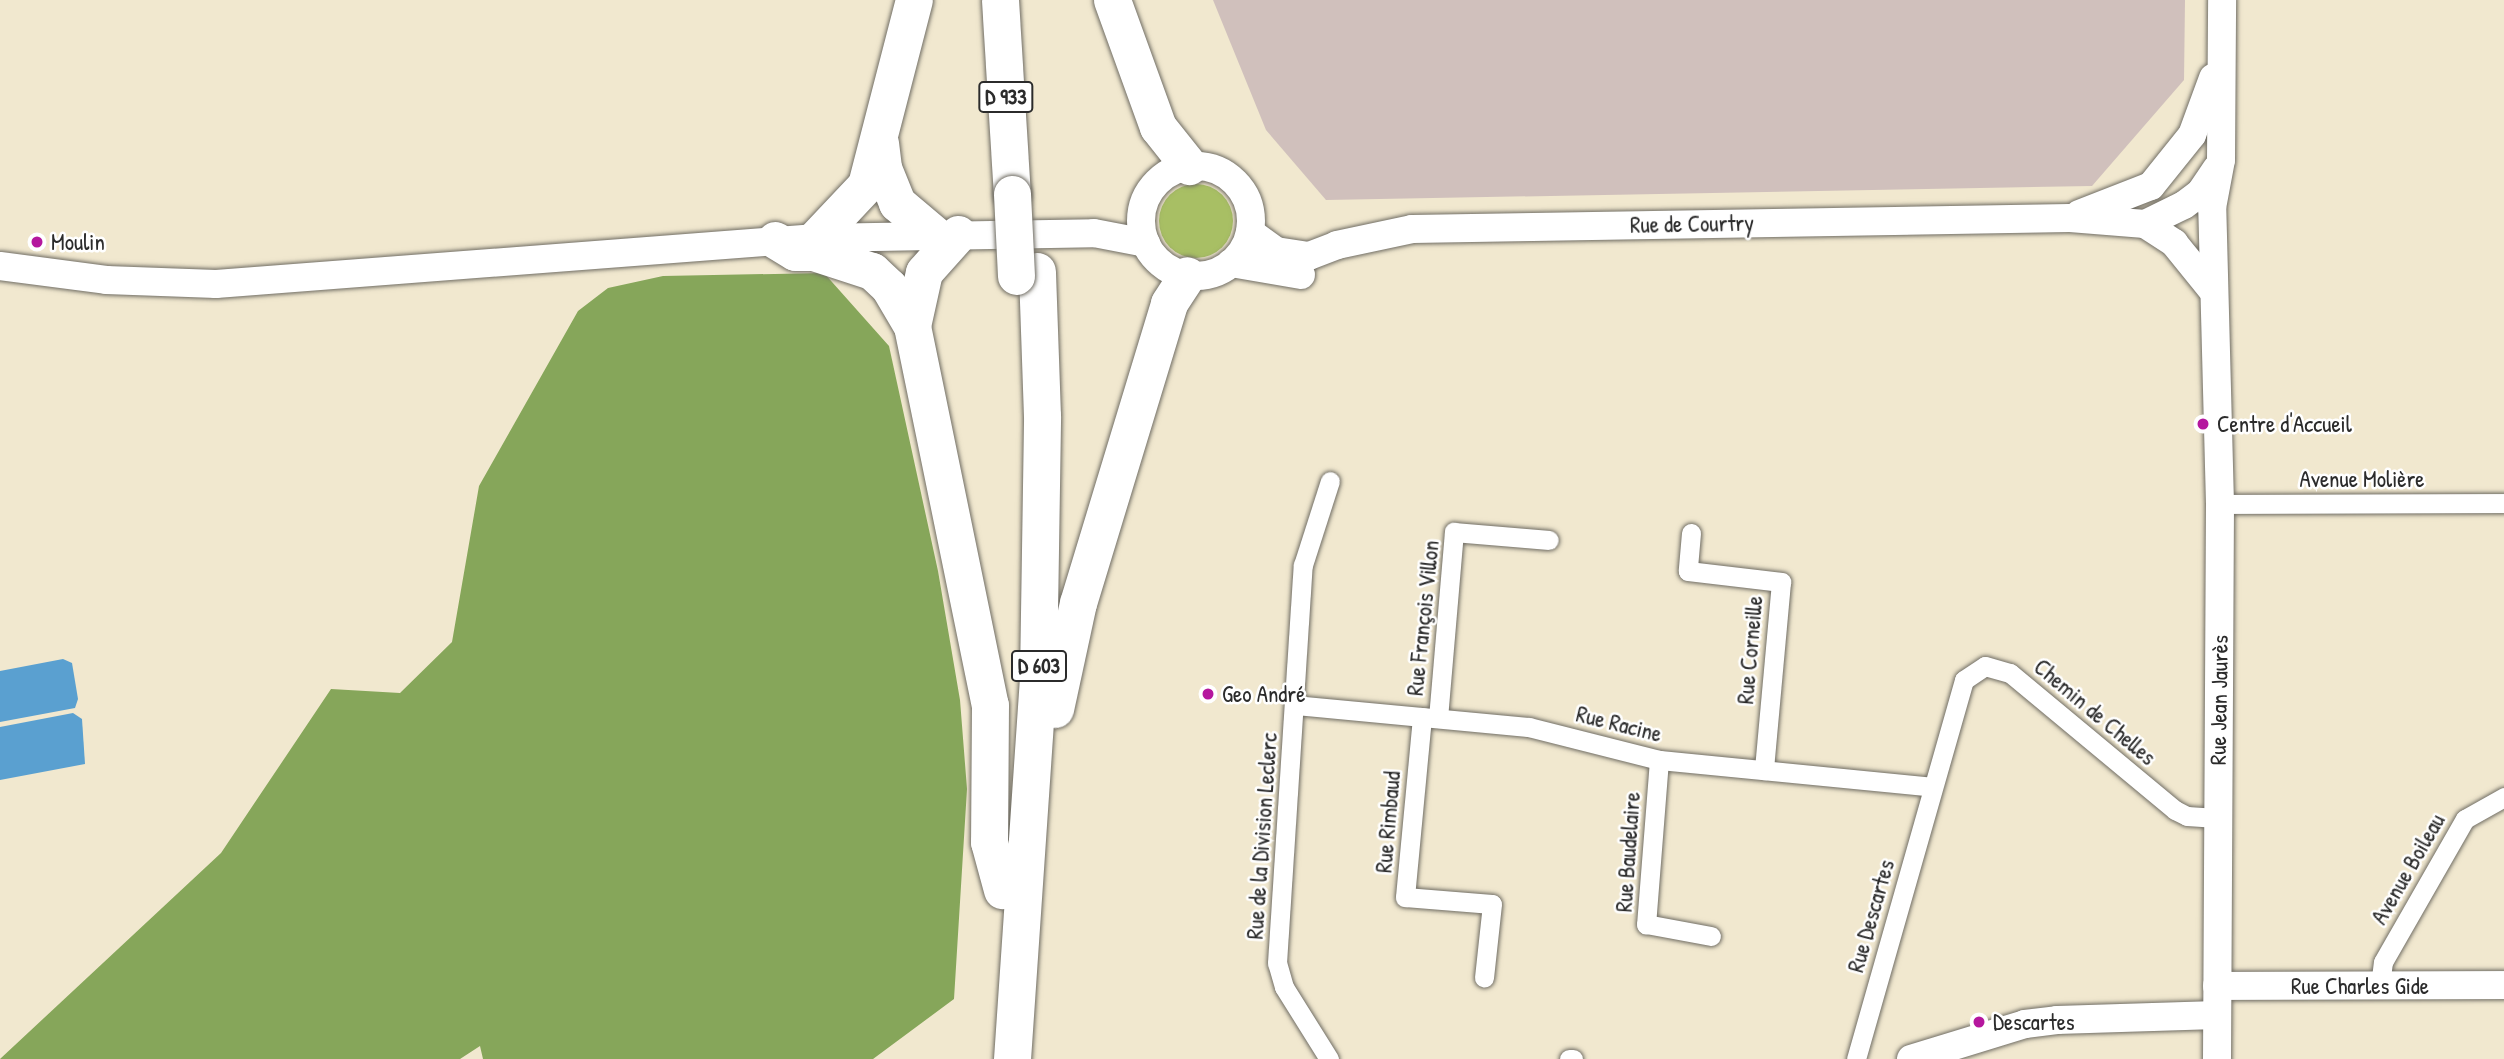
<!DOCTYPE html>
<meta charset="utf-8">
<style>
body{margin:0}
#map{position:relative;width:2504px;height:1059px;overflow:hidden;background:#f1e8cf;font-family:"Patrick Hand",sans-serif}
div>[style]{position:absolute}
.industrial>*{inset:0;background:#d0c0bc}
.green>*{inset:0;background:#a8bf64}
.round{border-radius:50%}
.forest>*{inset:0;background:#86a65a}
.water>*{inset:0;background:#5aa0d0}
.roads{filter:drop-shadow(0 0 2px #706d64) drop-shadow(0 0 2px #706d64)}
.street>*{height:19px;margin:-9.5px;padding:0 9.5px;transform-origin:9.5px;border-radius:9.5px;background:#fff}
.secondary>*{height:28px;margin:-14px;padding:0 14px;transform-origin:14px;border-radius:14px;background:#fff}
.secondary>.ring{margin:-14px;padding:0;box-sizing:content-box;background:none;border:28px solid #fff;border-radius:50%}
.highway>*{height:37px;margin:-18.5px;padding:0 18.5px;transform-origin:18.5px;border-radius:18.5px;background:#fff}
.bridges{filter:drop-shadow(0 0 2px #706d64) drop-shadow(0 0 2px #706d64)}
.highway-bridge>*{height:37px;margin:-18.5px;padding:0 18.5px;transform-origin:18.5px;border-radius:18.5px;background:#fff}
.dots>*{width:19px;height:19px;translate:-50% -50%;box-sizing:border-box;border:4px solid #fff;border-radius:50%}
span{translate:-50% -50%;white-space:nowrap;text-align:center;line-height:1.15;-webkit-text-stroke:5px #fff;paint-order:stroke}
.shield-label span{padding:2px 5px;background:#fff;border:2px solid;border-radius:5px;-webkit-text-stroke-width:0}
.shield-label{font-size:21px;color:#2b2b2b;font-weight:700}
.street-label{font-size:23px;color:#2b2b2b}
.poi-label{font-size:23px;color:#2b2b2b}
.left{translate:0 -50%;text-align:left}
</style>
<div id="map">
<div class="industrial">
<i style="clip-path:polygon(1213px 0,2185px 0,2184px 80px,2092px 186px,1326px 200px,1266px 130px)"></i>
</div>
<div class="green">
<i class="round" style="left:1159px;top:184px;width:74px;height:74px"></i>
</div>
<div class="forest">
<i style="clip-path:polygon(824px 273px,889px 346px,938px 571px,960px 700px,967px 789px,954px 999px,873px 1059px,483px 1059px,480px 1046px,460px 1059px,0 1059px,221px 853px,331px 689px,400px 693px,452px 642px,479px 486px,578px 311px,608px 288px,663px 276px)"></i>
</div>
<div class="water">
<i style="clip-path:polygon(63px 659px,72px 663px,78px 699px,75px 708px,0 722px,0 671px)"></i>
<i style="clip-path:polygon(73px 713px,82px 719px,85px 764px,0 780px,0 727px)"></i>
</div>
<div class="roads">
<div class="street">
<i style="left:2220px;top:504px;width:284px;rotate:-0.2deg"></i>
<i style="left:1691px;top:533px;width:38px;rotate:95deg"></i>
<i style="left:1688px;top:571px;width:94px;rotate:6.7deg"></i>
<i style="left:1781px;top:582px;width:189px;rotate:95.2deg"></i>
<i style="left:1295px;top:705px;width:235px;rotate:5.4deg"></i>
<i style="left:1529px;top:727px;width:134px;rotate:14.2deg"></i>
<i style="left:1659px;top:760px;width:274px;rotate:5.6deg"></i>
<i style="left:1422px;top:717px;width:181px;rotate:95.4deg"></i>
<i style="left:1405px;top:897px;width:87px;rotate:4.6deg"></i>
<i style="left:1492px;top:904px;width:74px;rotate:96.2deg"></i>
<i style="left:1438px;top:718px;width:187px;rotate:-85.1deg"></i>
<i style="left:1454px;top:532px;width:95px;rotate:4.8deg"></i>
<i style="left:1659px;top:760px;width:165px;rotate:94.5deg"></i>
<i style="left:1646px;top:924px;width:66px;rotate:10.5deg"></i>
<i style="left:2380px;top:986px;width:24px;rotate:-83deg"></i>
<i style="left:2383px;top:962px;width:165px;rotate:-60.2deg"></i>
<i style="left:2465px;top:819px;width:45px;rotate:-29.4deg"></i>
<i style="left:1329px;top:1059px;width:85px;rotate:-122deg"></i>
<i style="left:1284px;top:987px;width:25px;rotate:-106deg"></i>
<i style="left:1277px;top:963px;width:399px;rotate:-86.3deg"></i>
<i style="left:1303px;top:565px;width:88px;rotate:-72.2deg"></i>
<i style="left:1569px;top:1059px;width:4px"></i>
<i style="left:1856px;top:1059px;width:394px;rotate:-74.1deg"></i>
<i style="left:1964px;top:680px;width:25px;rotate:-34deg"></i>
<i style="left:1985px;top:666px;width:26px;rotate:16deg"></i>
<i style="left:2010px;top:673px;width:214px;rotate:39.7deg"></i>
<i style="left:2175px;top:810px;width:13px;rotate:27deg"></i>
<i style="left:2187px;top:816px;width:30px;rotate:4deg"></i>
</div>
<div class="secondary">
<i class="ring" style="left:1141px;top:166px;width:82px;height:82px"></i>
<i style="left:2079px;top:214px;width:77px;rotate:-21.3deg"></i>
<i style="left:2151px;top:186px;width:65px;rotate:-51.2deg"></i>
<i style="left:2192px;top:135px;width:61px;rotate:-69.8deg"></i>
<i style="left:2145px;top:224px;width:35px;rotate:33deg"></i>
<i style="left:2174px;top:243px;width:62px;rotate:50.9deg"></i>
<i style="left:1250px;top:232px;width:32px;rotate:36deg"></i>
<i style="left:1276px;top:251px;width:33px;rotate:9deg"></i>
<i style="left:1309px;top:256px;width:30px;rotate:-21deg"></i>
<i style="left:1337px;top:245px;width:77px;rotate:-12deg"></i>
<i style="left:1412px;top:229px;width:658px;rotate:-0.96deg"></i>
<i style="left:2070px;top:218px;width:75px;rotate:4.6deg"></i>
<i style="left:2145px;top:224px;width:43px;rotate:-26deg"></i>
<i style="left:2184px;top:205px;width:20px;rotate:-37deg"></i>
<i style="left:2200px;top:193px;width:29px;rotate:-56deg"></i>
<i style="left:1231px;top:263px;width:71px;rotate:9.7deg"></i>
<i style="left:0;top:266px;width:107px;rotate:7.5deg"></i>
<i style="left:106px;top:280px;width:110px;rotate:2.1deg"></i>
<i style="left:216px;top:284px;width:602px;rotate:-4.38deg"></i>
<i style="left:816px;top:238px;width:278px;rotate:-1deg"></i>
<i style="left:1094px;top:233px;width:53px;rotate:10.9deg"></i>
<i style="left:2217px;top:986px;width:287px;rotate:-0.2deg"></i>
<i style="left:1911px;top:1059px;width:119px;rotate:-17.1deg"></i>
<i style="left:2025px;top:1024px;width:32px;rotate:-7deg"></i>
<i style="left:2057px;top:1020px;width:160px;rotate:-1.8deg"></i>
<i style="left:2217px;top:1059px;width:555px;rotate:-89.69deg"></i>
<i style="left:2220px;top:504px;width:296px;rotate:-91.5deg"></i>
<i style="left:2212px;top:208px;width:49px;rotate:-79.4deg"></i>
<i style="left:2221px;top:160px;width:160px;rotate:-89.6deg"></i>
</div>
<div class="highway">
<i style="left:1000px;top:0;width:194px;rotate:86.5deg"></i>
<i style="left:1112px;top:0;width:135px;rotate:70.1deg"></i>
<i style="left:1158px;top:127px;width:50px;rotate:51.5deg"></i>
<i style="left:880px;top:143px;width:25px;rotate:83deg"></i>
<i style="left:883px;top:168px;width:38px;rotate:68deg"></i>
<i style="left:897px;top:203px;width:48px;rotate:40deg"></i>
<i style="left:816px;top:238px;width:73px;rotate:-46.7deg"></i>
<i style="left:866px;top:185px;width:191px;rotate:-75.5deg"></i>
<i style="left:775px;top:240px;width:23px;rotate:31deg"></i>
<i style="left:795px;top:252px;width:18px"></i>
<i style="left:813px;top:252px;width:62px;rotate:17.9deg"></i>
<i style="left:872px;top:271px;width:23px;rotate:43deg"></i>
<i style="left:889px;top:287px;width:45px;rotate:59.5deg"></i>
<i style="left:912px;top:326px;width:387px;rotate:78.4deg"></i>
<i style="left:990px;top:705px;width:137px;rotate:90.4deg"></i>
<i style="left:989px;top:842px;width:50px;rotate:74.8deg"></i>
<i style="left:912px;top:326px;width:55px;rotate:-77.5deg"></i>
<i style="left:924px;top:272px;width:51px;rotate:-48.2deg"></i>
<i style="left:1055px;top:709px;width:108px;rotate:-77.8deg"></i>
<i style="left:1078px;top:603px;width:313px;rotate:-73.1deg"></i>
<i style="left:1169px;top:303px;width:33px;rotate:-57deg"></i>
<i style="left:1012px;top:1059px;width:383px;rotate:-86.1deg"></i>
<i style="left:1038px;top:677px;width:261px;rotate:-89.1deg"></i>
<i style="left:1042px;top:416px;width:145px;rotate:-92deg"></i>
</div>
</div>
<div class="bridges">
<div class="highway-bridge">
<i style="left:1012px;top:194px;width:82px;rotate:87.2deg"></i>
</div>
</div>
<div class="dots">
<i style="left:37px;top:242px;background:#b5179e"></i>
<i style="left:2203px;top:424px;background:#b5179e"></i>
<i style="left:1208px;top:694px;background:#b5179e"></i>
<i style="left:1979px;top:1022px;background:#b5179e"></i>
</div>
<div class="shield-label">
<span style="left:1006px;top:97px">D 933</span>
<span style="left:1039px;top:666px">D 603</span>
</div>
<div class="street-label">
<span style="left:1692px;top:224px;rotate:-1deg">Rue de Courtry</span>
<span style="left:2362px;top:479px">Avenue Molière</span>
<span style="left:1423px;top:618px;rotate:-84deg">Rue François Villon</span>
<span style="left:1750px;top:650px;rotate:-85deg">Rue Corneille</span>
<span style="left:2219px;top:700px;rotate:-89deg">Rue Jean Jaurès</span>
<span style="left:2095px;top:712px;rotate:40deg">Chemin de Chelles</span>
<span style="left:1619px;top:724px;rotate:14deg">Rue Racine</span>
<span style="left:1388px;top:822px;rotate:-85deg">Rue Rimbaud</span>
<span style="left:1262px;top:836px;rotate:-86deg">Rue de la Division Leclerc</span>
<span style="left:1628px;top:852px;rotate:-86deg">Rue Baudelaire</span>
<span style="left:2408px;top:869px;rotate:-60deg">Avenue Boileau</span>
<span style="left:1871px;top:916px;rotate:-74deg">Rue Descartes</span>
<span style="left:2360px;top:986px">Rue Charles Gide</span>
</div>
<div class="poi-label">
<span class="left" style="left:51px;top:242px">Moulin</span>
<span class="left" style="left:2217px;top:424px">Centre d'Accueil</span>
<span class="left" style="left:1222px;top:694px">Geo André</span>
<span class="left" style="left:1993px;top:1022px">Descartes</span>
</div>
</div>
